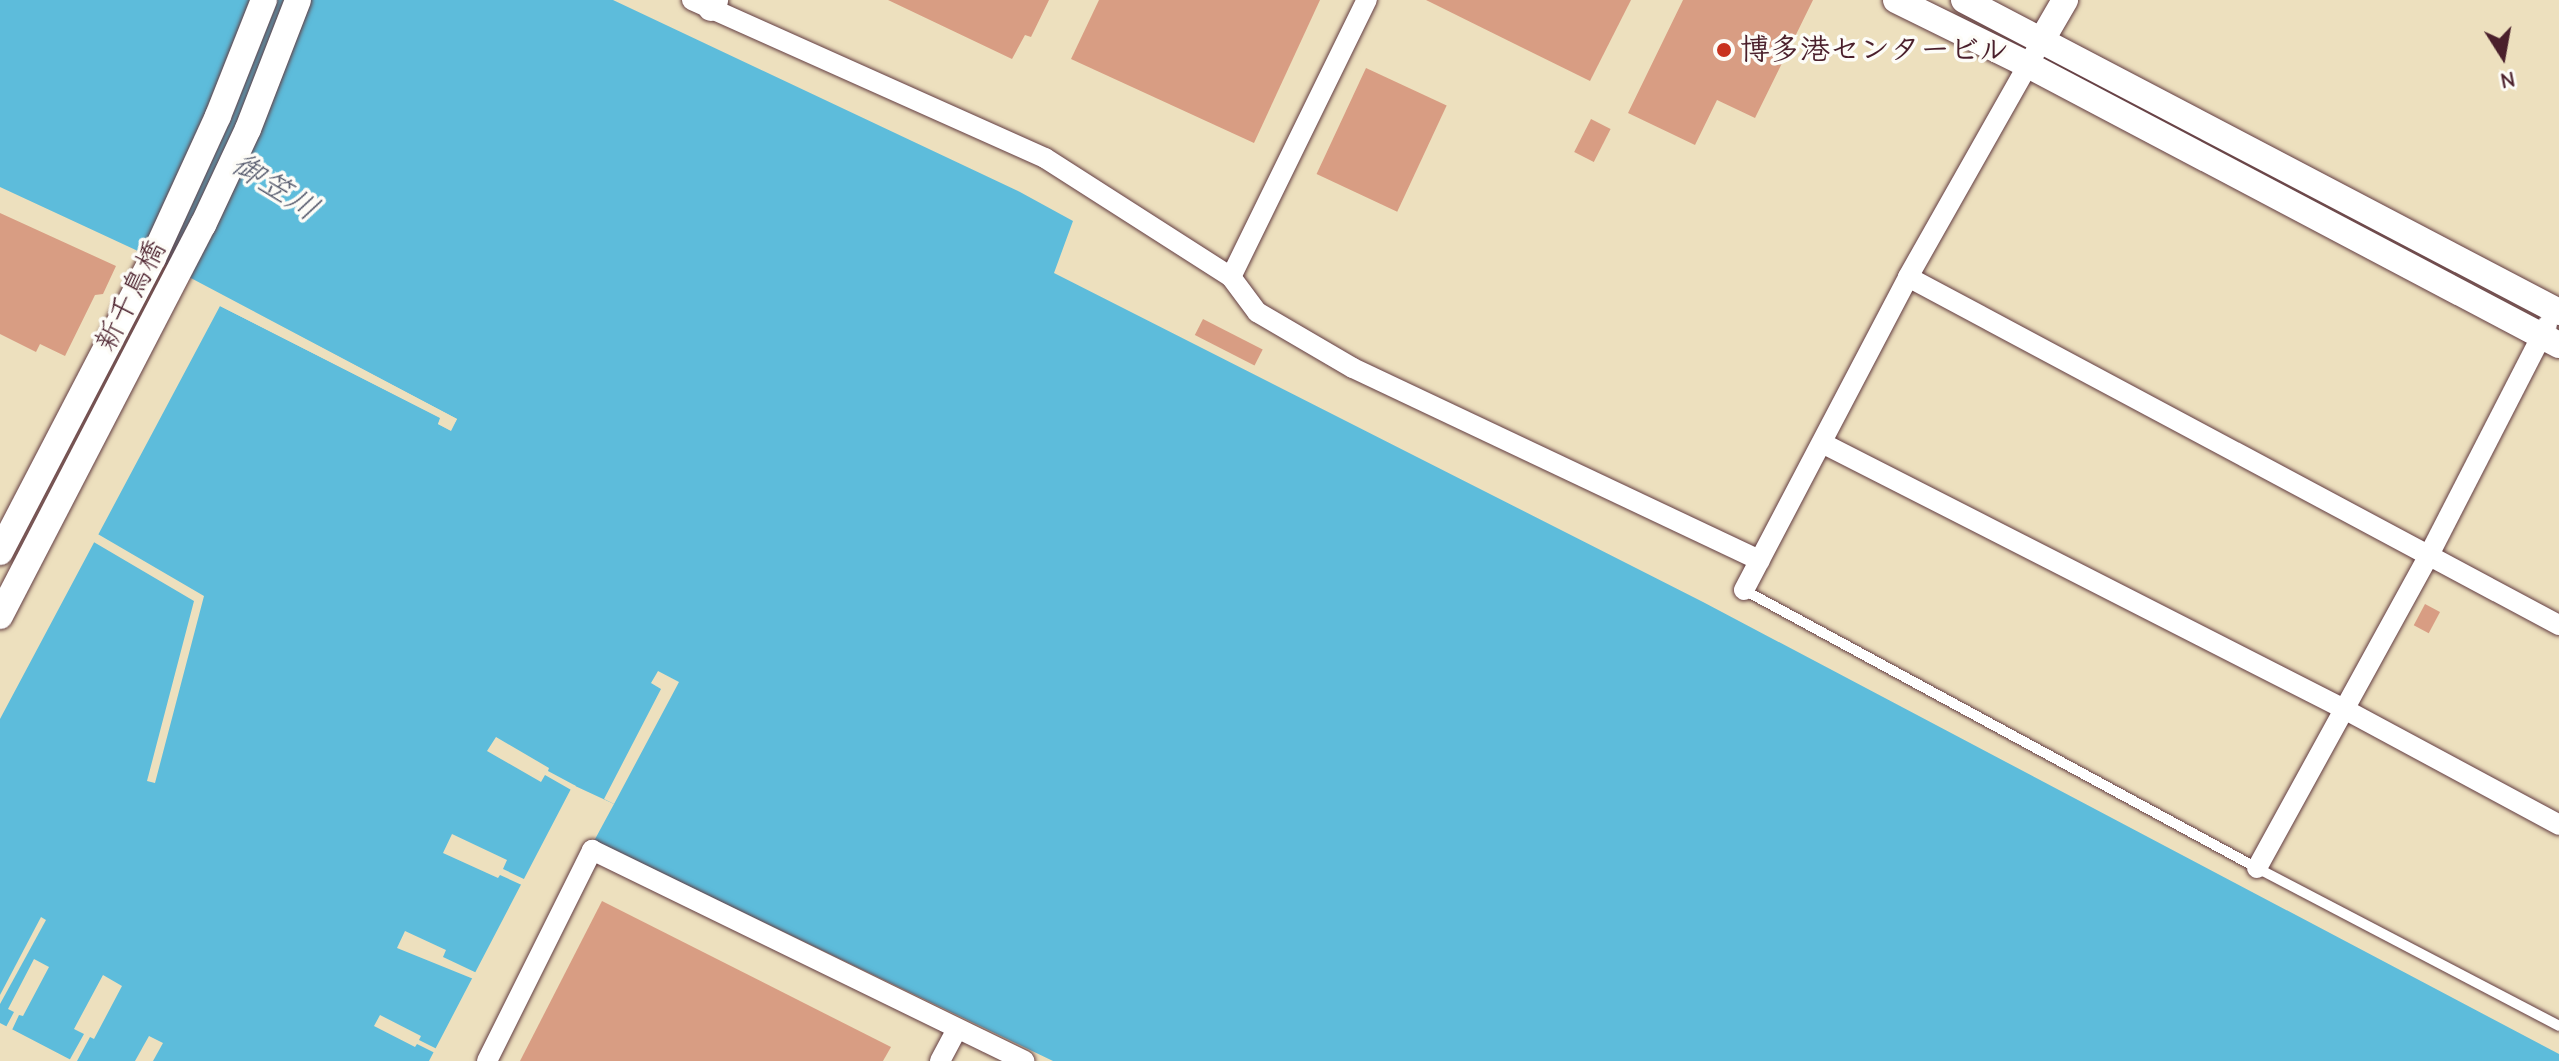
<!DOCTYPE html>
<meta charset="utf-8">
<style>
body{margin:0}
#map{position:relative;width:2559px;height:1061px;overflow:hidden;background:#ede0be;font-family:"Comic Neue","Klee One",sans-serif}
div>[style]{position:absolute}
.water>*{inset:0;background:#5dbcdb}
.pier>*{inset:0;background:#ede0be}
.building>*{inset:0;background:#d89d83;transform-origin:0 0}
.roads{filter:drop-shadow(0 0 2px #623c41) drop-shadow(0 0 2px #623c41)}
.service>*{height:10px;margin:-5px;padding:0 5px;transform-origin:5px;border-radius:5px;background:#fff}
.minor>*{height:20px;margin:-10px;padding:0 10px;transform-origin:10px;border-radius:10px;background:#fff}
.tertiary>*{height:26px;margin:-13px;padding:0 13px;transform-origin:13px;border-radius:13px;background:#fff}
.dots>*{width:22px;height:22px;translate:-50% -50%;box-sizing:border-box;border:4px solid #fdfcf7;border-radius:50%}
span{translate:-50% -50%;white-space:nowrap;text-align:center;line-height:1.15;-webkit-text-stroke:7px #fdfcf7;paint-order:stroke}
.poi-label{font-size:30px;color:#4a1f2b;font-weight:700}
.left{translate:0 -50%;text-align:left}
.street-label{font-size:30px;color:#4a1f2b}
.water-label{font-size:32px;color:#515669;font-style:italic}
.north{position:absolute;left:2463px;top:16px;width:80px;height:80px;-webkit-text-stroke:6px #fdfcf7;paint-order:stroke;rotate:169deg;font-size:22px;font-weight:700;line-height:32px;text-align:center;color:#4a1f2b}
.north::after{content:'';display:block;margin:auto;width:28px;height:36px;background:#4a1f2b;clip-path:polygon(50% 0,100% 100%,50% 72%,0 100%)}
</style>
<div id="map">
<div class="water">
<i style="clip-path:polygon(0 0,613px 0,1020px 192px,1073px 221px,1054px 273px,1703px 602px,2559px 1054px,2559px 1061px,1053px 1061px,594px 841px,614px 804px,573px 785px,429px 1061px,73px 1061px,0 1023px,0 719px,220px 306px,441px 418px,438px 424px,450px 430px,457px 419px,153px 258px,0 187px)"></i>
</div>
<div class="pier">
<i style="clip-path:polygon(223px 296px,457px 419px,451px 431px,438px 424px,440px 418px,220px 306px,222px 302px,360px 373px,222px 300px)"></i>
<i style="clip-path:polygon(96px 533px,204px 596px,155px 783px,147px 781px,194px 601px,92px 541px)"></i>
<i style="clip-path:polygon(658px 671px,679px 682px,614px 804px,604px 799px,661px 689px,651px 683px)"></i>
<i style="clip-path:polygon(496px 737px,549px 768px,548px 771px,576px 786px,573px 791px,545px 775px,541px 782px,487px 751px)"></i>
<i style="clip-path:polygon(452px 834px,507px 860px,503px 869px,526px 880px,524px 886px,500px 875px,498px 878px,443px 853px)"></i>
<i style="clip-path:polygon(41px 917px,46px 920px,0 1004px,0 995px)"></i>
<i style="clip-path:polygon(405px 931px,446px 950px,443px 957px,479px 974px,476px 980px,397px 948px)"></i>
<i style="clip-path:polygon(34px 959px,49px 967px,23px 1016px,19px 1015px,12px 1030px,6px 1027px,14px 1012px,8px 1009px)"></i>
<i style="clip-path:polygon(103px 975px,122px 986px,94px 1039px,90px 1037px,77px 1061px,69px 1061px,84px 1034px,74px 1029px)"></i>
<i style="clip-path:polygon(380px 1015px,421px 1036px,419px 1040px,437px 1049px,435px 1053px,417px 1044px,415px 1047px,374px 1026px)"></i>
<i style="clip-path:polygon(149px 1036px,163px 1043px,153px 1061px,135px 1061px)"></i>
</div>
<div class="building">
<i style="clip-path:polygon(888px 0,1049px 0,1031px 37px,1025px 35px,1012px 59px)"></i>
<i style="clip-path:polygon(1099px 0,1320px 0,1254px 143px,1071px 59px)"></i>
<i style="clip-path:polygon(1426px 0,1631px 0,1590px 81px)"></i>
<i style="clip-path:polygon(1683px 0,1813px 0,1755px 118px,1717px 100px,1695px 145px,1628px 113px)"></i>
<i style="left:1366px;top:68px;width:89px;height:117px;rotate:25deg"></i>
<i style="left:1591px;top:119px;width:22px;height:37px;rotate:27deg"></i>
<i style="clip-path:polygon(0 213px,116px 266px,103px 294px,95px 295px,65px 356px,40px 344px,36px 352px,0 334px)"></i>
<i style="left:1203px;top:319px;width:67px;height:18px;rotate:27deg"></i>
<i style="left:2425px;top:604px;width:17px;height:24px;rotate:28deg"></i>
<i style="clip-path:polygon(602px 901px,891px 1047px,883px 1061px,520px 1061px)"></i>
</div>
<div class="roads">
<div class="service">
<i style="left:1744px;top:590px;width:583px;rotate:28.45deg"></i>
<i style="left:2257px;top:868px;width:341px;rotate:27.6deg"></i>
</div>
<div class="minor">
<i style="left:692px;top:0;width:387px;rotate:24.1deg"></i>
<i style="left:1045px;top:158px;width:221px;rotate:32.6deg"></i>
<i style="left:1231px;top:277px;width:44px;rotate:53.4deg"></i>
<i style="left:1257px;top:312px;width:111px;rotate:30.3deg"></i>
<i style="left:1353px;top:368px;width:450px;rotate:25.3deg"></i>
<i style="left:1231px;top:277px;width:309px;rotate:-63.9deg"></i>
<i style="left:1908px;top:277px;width:738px;rotate:28.13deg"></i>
<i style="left:1824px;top:444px;width:584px;rotate:27deg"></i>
<i style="left:2344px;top:709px;width:244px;rotate:28.3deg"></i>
<i style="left:1744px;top:590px;width:353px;rotate:-62.3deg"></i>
<i style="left:1908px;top:277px;width:274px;rotate:-60.5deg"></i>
<i style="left:2257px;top:868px;width:359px;rotate:-61.2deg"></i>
<i style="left:2430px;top:553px;width:256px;rotate:-62.8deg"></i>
<i style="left:487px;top:1061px;width:236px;rotate:-63.5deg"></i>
<i style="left:592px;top:850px;width:481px;rotate:26deg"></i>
<i style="left:940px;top:1061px;width:36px;rotate:-62deg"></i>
</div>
<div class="tertiary">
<i style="left:1896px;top:0;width:149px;rotate:26.2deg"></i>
<i style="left:2030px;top:66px;width:598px;rotate:27.81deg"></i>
<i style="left:1964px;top:0;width:672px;rotate:27.67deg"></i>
<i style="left:711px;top:8px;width:9px;rotate:-63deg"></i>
<i style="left:2043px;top:38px;width:44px;rotate:-59.9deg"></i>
<i style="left:0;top:552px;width:331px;rotate:-62.5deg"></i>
<i style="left:153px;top:258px;width:156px;rotate:-65.4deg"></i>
<i style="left:218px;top:116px;width:125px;rotate:-68.4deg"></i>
<i style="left:0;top:616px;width:441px;rotate:-62.6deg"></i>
<i style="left:203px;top:225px;width:106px;rotate:-64.9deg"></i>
<i style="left:248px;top:129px;width:138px;rotate:-68.8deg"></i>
</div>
</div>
<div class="dots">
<i style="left:1724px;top:50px;background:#c8321e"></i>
</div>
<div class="poi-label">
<span class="left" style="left:1740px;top:50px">博多港センタービル</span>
</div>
<div class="street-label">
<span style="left:131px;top:296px;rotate:-63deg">新千鳥橋</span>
</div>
<div class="water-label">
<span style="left:275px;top:187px;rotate:33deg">御笠川</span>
</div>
<div class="north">N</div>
</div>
